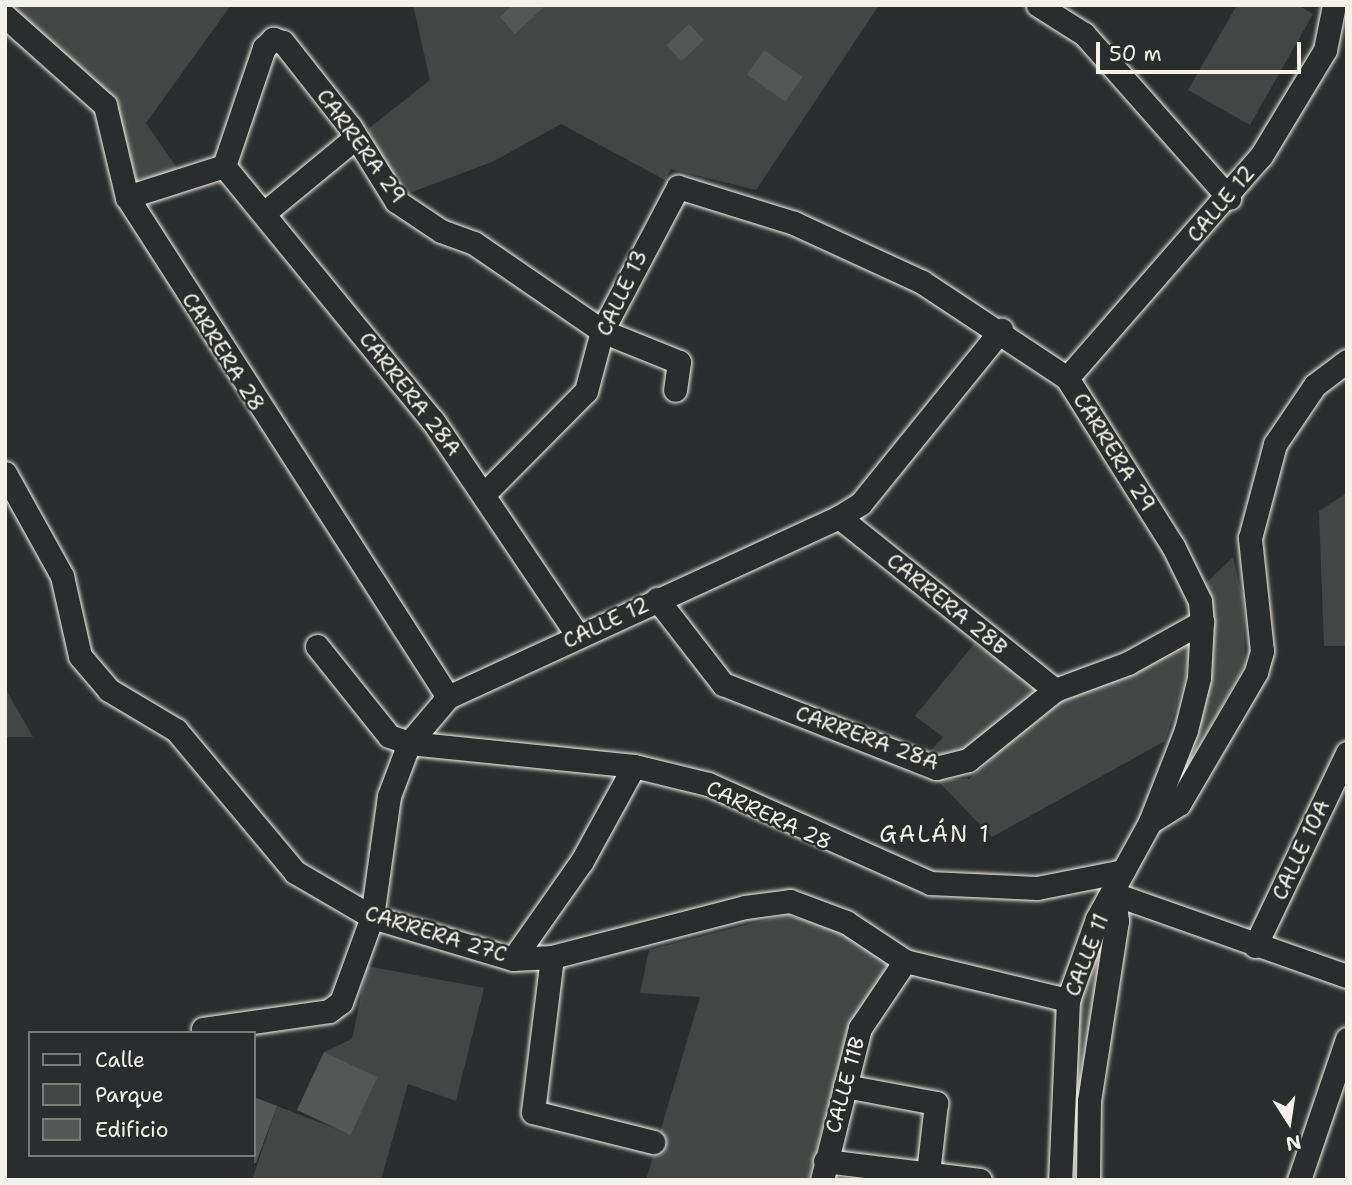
<!DOCTYPE html>
<meta charset="utf-8">
<style>
body{margin:0}
#map{position:relative;width:1352px;height:1185px;overflow:hidden;background:#2a2d2e;font-family:"Shantell Sans",sans-serif}
div>[style]{position:absolute}
.green>*{inset:0;background:#444645}
.building>*{inset:0;background:#555756;transform-origin:0 0}
.roads{filter:drop-shadow(0 0 2px #f4f1e8) drop-shadow(0 0 2px #f4f1e8)}
.street>*{height:23px;margin:-11.5px;padding:0 11.5px;transform-origin:11.5px;border-radius:11.5px;background:#2a2d2e}
span{translate:-50% -50%;white-space:nowrap;text-align:center;line-height:1.15;-webkit-text-stroke:5px #2a2d2e;paint-order:stroke}
.street-label{font-size:21px;color:#f4f1e8}
.neighbourhood-label{font-size:23px;color:#f4f1e8;letter-spacing:2px}
.frame{position:absolute;inset:0;border:7px solid #f4f1e8;pointer-events:none}
.legend{position:absolute;left:28px;top:1031px;width:228px;height:126px;box-sizing:border-box;background:#2a2d2e;border:2px solid #7b7b78;margin:0;padding:9px 12px;list-style:none;font-size:21px;color:#f4f1e8}
.legend li{display:flex;align-items:center;gap:14px;height:35px}
.legend b{width:35px;border:2px solid #7b7b78}
.north{position:absolute;left:1254px;top:1087px;width:70px;height:70px;-webkit-text-stroke:5px #2a2d2e;paint-order:stroke;rotate:168deg;font-size:19px;font-weight:700;line-height:28px;text-align:center;color:#f4f1e8}
.north::after{content:'';display:block;margin:auto;width:24px;height:32px;background:#f4f1e8;clip-path:polygon(50% 0,100% 100%,50% 72%,0 100%)}
.scale{position:absolute;left:1096px;top:42px;width:205px;height:32px;box-sizing:border-box;border:4px solid #f4f1e8;border-top:0;padding-left:9px;font-size:21px;line-height:24px;white-space:nowrap;color:#f4f1e8;-webkit-text-stroke:5px #2a2d2e;paint-order:stroke}
</style>
<div id="map">
<div class="green">
<i style="clip-path:polygon(5px 5px,231px 5px,146px 123px,179px 171px,127px 182px,116px 107px)"></i>
<i style="clip-path:polygon(413px 5px,879px 5px,756px 190px,671px 169px,665px 180px,561px 124px,494px 161px,402px 196px,368px 129px,430px 80px)"></i>
<i style="clip-path:polygon(1237px 5px,1298px 5px,1313px 14px,1250px 125px,1188px 90px)"></i>
<i style="clip-path:polygon(1347px 493px,1347px 646px,1324px 646px,1319px 511px)"></i>
<i style="clip-path:polygon(1233px 557px,1243px 600px,1245px 665px,1174px 790px,1202px 587px)"></i>
<i style="clip-path:polygon(1191px 634px,1186px 677px,1165px 741px,992px 837px,936px 779px,969px 779px,1064px 690px)"></i>
<i style="clip-path:polygon(974px 644px,1045px 687px,960px 762px,926px 756px,943px 737px,915px 716px)"></i>
<i style="clip-path:polygon(5px 688px,33px 737px,5px 737px)"></i>
<i style="clip-path:polygon(1116px 907px,1080px 1180px,1065px 1180px,1079px 989px)"></i>
<i style="clip-path:polygon(786px 915px,840px 931px,893px 964px,850px 1022px,808px 1180px,646px 1180px,700px 997px,640px 993px,649px 950px)"></i>
<i style="clip-path:polygon(367px 966px,484px 988px,456px 1101px,408px 1084px,381px 1180px,252px 1180px,277px 1106px,350px 1134px,377px 1077px,324px 1052px,352px 1039px)"></i>
</div>
<div class="building">
<i style="clip-path:polygon(513px 5px,546px 5px,515px 34px,500px 17px)"></i>
<i style="left:689px;top:24px;width:22px;height:31px;rotate:47deg"></i>
<i style="left:764px;top:50px;width:47px;height:30px;rotate:35deg"></i>
<i style="left:324px;top:1052px;width:59px;height:64px;rotate:25deg"></i>
<i style="clip-path:polygon(254px 1097px,277px 1106px,256px 1163px,254px 1163px)"></i>
</div>
<div class="roads">
<div class="street">
<i style="left:1038px;top:5px;width:54px;rotate:32.2deg"></i>
<i style="left:1084px;top:34px;width:219px;rotate:48.5deg"></i>
<i style="left:5px;top:16px;width:134px;rotate:41.7deg"></i>
<i style="left:105px;top:105px;width:95px;rotate:76.6deg"></i>
<i style="left:127px;top:197px;width:594px;rotate:57.3deg"></i>
<i style="left:224px;top:166px;width:330px;rotate:50.7deg"></i>
<i style="left:433px;top:421px;width:259px;rotate:56deg"></i>
<i style="left:127px;top:197px;width:102px;rotate:-17.7deg"></i>
<i style="left:224px;top:166px;width:125px;rotate:-71.3deg"></i>
<i style="left:264px;top:48px;width:13px;rotate:-45deg"></i>
<i style="left:273px;top:39px;width:10px;rotate:17deg"></i>
<i style="left:283px;top:42px;width:108px;rotate:51.8deg"></i>
<i style="left:350px;top:127px;width:87px;rotate:58.1deg"></i>
<i style="left:396px;top:201px;width:54px;rotate:33.7deg"></i>
<i style="left:441px;top:231px;width:35px;rotate:20deg"></i>
<i style="left:474px;top:243px;width:155px;rotate:34.5deg"></i>
<i style="left:602px;top:331px;width:83px;rotate:21.9deg"></i>
<i style="left:679px;top:362px;width:28px;rotate:98deg"></i>
<i style="left:264px;top:213px;width:118px;rotate:-39.5deg"></i>
<i style="left:1067px;top:378px;width:295px;rotate:-48.9deg"></i>
<i style="left:1261px;top:156px;width:124px;rotate:-58.9deg"></i>
<i style="left:1325px;top:50px;width:46px;rotate:-78.7deg"></i>
<i style="left:5px;top:473px;width:118px;rotate:61deg"></i>
<i style="left:62px;top:576px;width:82px;rotate:77.3deg"></i>
<i style="left:80px;top:656px;width:45px;rotate:49.5deg"></i>
<i style="left:109px;top:690px;width:78px;rotate:30.8deg"></i>
<i style="left:176px;top:730px;width:185px;rotate:50deg"></i>
<i style="left:295px;top:872px;width:89px;rotate:30.3deg"></i>
<i style="left:372px;top:917px;width:147px;rotate:16.6deg"></i>
<i style="left:513px;top:959px;width:39px;rotate:-3deg"></i>
<i style="left:552px;top:957px;width:199px;rotate:-14.5deg"></i>
<i style="left:745px;top:907px;width:45px;rotate:-7.6deg"></i>
<i style="left:790px;top:901px;width:60px;rotate:20.6deg"></i>
<i style="left:846px;top:922px;width:71px;rotate:33.5deg"></i>
<i style="left:905px;top:961px;width:168px;rotate:13.5deg"></i>
<i style="left:486px;top:492px;width:142px;rotate:-45.3deg"></i>
<i style="left:586px;top:391px;width:62px;rotate:-75.1deg"></i>
<i style="left:602px;top:331px;width:163px;rotate:-62.2deg"></i>
<i style="left:678px;top:187px;width:121px;rotate:17.2deg"></i>
<i style="left:794px;top:223px;width:141px;rotate:24.7deg"></i>
<i style="left:922px;top:282px;width:174px;rotate:33.5deg"></i>
<i style="left:1067px;top:378px;width:199px;rotate:57.8deg"></i>
<i style="left:1173px;top:546px;width:61px;rotate:63.9deg"></i>
<i style="left:1200px;top:601px;width:21px;rotate:85deg"></i>
<i style="left:1202px;top:622px;width:56px;rotate:93.1deg"></i>
<i style="left:1199px;top:678px;width:54px;rotate:104deg"></i>
<i style="left:1186px;top:730px;width:99px;rotate:111.4deg"></i>
<i style="left:1150px;top:822px;width:111px;rotate:118.7deg"></i>
<i style="left:1097px;top:919px;width:86px;rotate:109.7deg"></i>
<i style="left:1068px;top:1000px;width:180px;rotate:92.5deg"></i>
<i style="left:839px;top:517px;width:277px;rotate:38.7deg"></i>
<i style="left:657px;top:599px;width:108px;rotate:52.2deg"></i>
<i style="left:723px;top:684px;width:229px;rotate:21.5deg"></i>
<i style="left:936px;top:768px;width:33px;rotate:-14deg"></i>
<i style="left:968px;top:760px;width:112px;rotate:-38.8deg"></i>
<i style="left:1055px;top:690px;width:78px;rotate:-20.3deg"></i>
<i style="left:1128px;top:663px;width:85px;rotate:-29deg"></i>
<i style="left:317px;top:646px;width:115px;rotate:51.3deg"></i>
<i style="left:389px;top:736px;width:21px;rotate:19deg"></i>
<i style="left:409px;top:743px;width:226px;rotate:5.8deg"></i>
<i style="left:634px;top:766px;width:76px;rotate:13.7deg"></i>
<i style="left:708px;top:784px;width:243px;rotate:24deg"></i>
<i style="left:930px;top:883px;width:107px;rotate:2.7deg"></i>
<i style="left:1037px;top:888px;width:88px;rotate:-11.2deg"></i>
<i style="left:1150px;top:822px;width:34px;rotate:-32deg"></i>
<i style="left:1179px;top:804px;width:153px;rotate:-59.7deg"></i>
<i style="left:1256px;top:672px;width:22px;rotate:-74deg"></i>
<i style="left:1262px;top:651px;width:114px;rotate:-96.1deg"></i>
<i style="left:1250px;top:538px;width:97px;rotate:-75.1deg"></i>
<i style="left:1275px;top:444px;width:71px;rotate:-55.9deg"></i>
<i style="left:1315px;top:385px;width:40px;rotate:-37deg"></i>
<i style="left:1114px;top:894px;width:247px;rotate:19.4deg"></i>
<i style="left:1255px;top:946px;width:214px;rotate:-64.5deg"></i>
<i style="left:552px;top:957px;width:156px;rotate:97deg"></i>
<i style="left:533px;top:1112px;width:124px;rotate:14deg"></i>
<i style="left:513px;top:959px;width:120px;rotate:-54.9deg"></i>
<i style="left:582px;top:861px;width:108px;rotate:-61.3deg"></i>
<i style="left:203px;top:1029px;width:127px;rotate:-8.1deg"></i>
<i style="left:329px;top:1011px;width:15px;rotate:-37deg"></i>
<i style="left:341px;top:1002px;width:90px;rotate:-70deg"></i>
<i style="left:372px;top:917px;width:122px;rotate:-82deg"></i>
<i style="left:389px;top:796px;width:57px;rotate:-69.3deg"></i>
<i style="left:409px;top:743px;width:60px;rotate:-49.7deg"></i>
<i style="left:448px;top:697px;width:430px;rotate:-24.7deg"></i>
<i style="left:839px;top:517px;width:26px;rotate:-32deg"></i>
<i style="left:861px;top:503px;width:223px;rotate:-51deg"></i>
<i style="left:845px;top:1086px;width:93px;rotate:10.6deg"></i>
<i style="left:936px;top:1103px;width:70px;rotate:96.5deg"></i>
<i style="left:825px;top:1161px;width:156px;rotate:7deg"></i>
<i style="left:822px;top:1180px;width:157px;rotate:-76deg"></i>
<i style="left:860px;top:1028px;width:81px;rotate:-56.1deg"></i>
<i style="left:1088px;top:1180px;width:79px;rotate:-89.3deg"></i>
<i style="left:1089px;top:1101px;width:182px;rotate:-81.2deg"></i>
<i style="left:1117px;top:921px;width:27px;rotate:-96deg"></i>
<i style="left:1299px;top:1180px;width:149px;rotate:-71.2deg"></i>
</div>
</div>
<div class="street-label">
<span style="left:361px;top:146px;rotate:54deg">CARRERA 29</span>
<span style="left:1221px;top:204px;rotate:-50deg">CALLE 12</span>
<span style="left:622px;top:293px;rotate:-65deg">CALLE 13</span>
<span style="left:223px;top:352px;rotate:58deg">CARRERA 28</span>
<span style="left:410px;top:394px;rotate:52deg">CARRERA 28A</span>
<span style="left:1114px;top:452px;rotate:58deg">CARRERA 29</span>
<span style="left:947px;top:604px;rotate:39deg">CARRERA 28B</span>
<span style="left:606px;top:623px;rotate:-25deg">CALLE 12</span>
<span style="left:867px;top:738px;rotate:20deg">CARRERA 28A</span>
<span style="left:769px;top:815px;rotate:25deg">CARRERA 28</span>
<span style="left:1301px;top:850px;rotate:-65deg">CALLE 10A</span>
<span style="left:436px;top:934px;rotate:17deg">CARRERA 27C</span>
<span style="left:1087px;top:955px;rotate:-69deg">CALLE 11</span>
<span style="left:845px;top:1085px;rotate:-75deg">CALLE 11B</span>
</div>
<div class="neighbourhood-label">
<span style="left:935px;top:834px">GALÁN 1</span>
</div>
<div class="frame"></div>
<ul class="legend">
<li><b style="height:9px;background:#2a2d2e"></b>Calle</li>
<li><b style="height:19px;background:#444645"></b>Parque</li>
<li><b style="height:19px;background:#555756"></b>Edificio</li>
</ul>
<div class="north">N</div>
<div class="scale">50 m</div>
</div>
